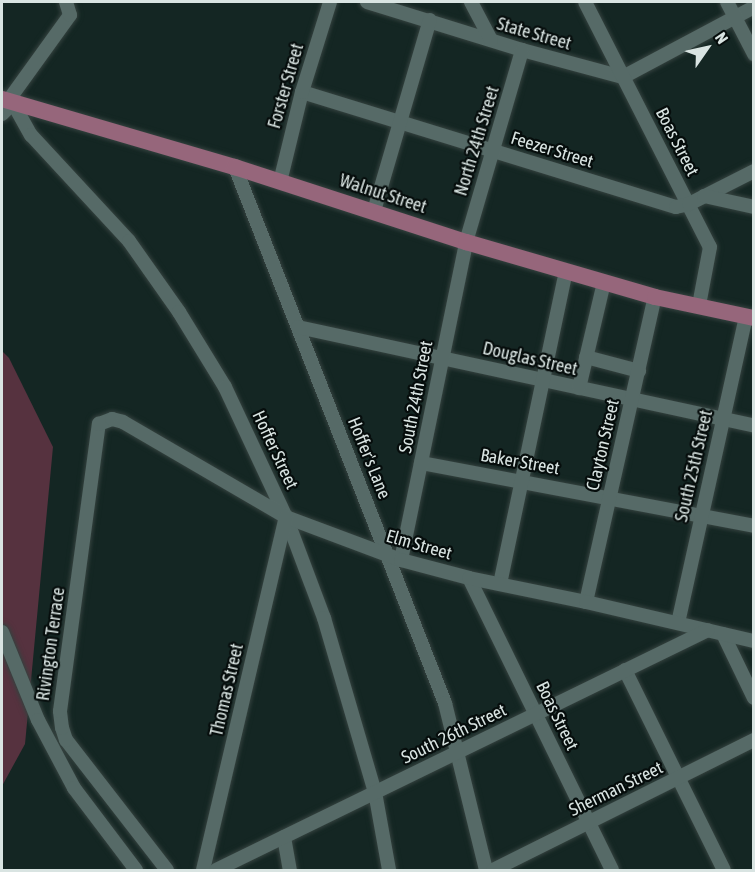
<!DOCTYPE html>
<style>
body{margin:0}
#map{position:relative;width:755px;height:872px;overflow:hidden;background:#142623;font-family:"Asap Condensed",sans-serif}
div>[style]{position:absolute}
.green>*{inset:0;background:#56323f}
.roads{filter:drop-shadow(0 0 2px #35423f) drop-shadow(0 0 2px #35423f)}
.minor>*{height:14px;margin:-7px;padding:0 7px;transform-origin:7px;border-radius:7px;background:#566a67}
.major>*{height:16px;margin:-8px;padding:0 8px;transform-origin:8px;border-radius:8px;background:#96667b}
span{translate:-50% -50%;white-space:nowrap;text-align:center;line-height:1.15;-webkit-text-stroke:4.5px #060d0c;paint-order:stroke}
.street-label{font-size:18px;color:#d9e4e2}
.frame{position:absolute;inset:0;border:3px solid #d9e4e2;pointer-events:none}
.north{position:absolute;left:677px;top:18px;width:60px;height:60px;-webkit-text-stroke:4px #060d0c;paint-order:stroke;rotate:56deg;font-size:16px;font-weight:700;line-height:24px;text-align:center;color:#d9e4e2}
.north::after{content:'';display:block;margin:auto;width:21px;height:27px;background:#d9e4e2;clip-path:polygon(50% 0,100% 100%,50% 72%,0 100%)}
</style>
<div id="map">
<div class="green">
<i style="clip-path:polygon(2px 351px,9px 358px,53px 447px,25px 744px,2px 786px)"></i>
</div>
<div class="roads">
<div class="minor">
<i style="left:367px;top:2px;width:162px;rotate:17.2deg"></i>
<i style="left:522px;top:50px;width:105px;rotate:15deg"></i>
<i style="left:623px;top:77px;width:149px;rotate:-28.1deg"></i>
<i style="left:471px;top:2px;width:43px;rotate:62.2deg"></i>
<i style="left:585px;top:2px;width:275px;rotate:63deg"></i>
<i style="left:710px;top:247px;width:59px;rotate:100.7deg"></i>
<i style="left:727px;top:2px;width:59px;rotate:62.6deg"></i>
<i style="left:302px;top:92px;width:391px;rotate:17.1deg"></i>
<i style="left:676px;top:207px;width:13px;rotate:-13deg"></i>
<i style="left:689px;top:204px;width:73px;rotate:-26.9deg"></i>
<i style="left:8px;top:101px;width:106px;rotate:-54.2deg"></i>
<i style="left:70px;top:15px;width:14px;rotate:-107deg"></i>
<i style="left:2px;top:114px;width:16px;rotate:-45deg"></i>
<i style="left:13px;top:103px;width:37px;rotate:61deg"></i>
<i style="left:31px;top:135px;width:144px;rotate:47.2deg"></i>
<i style="left:129px;top:241px;width:87px;rotate:54.8deg"></i>
<i style="left:179px;top:312px;width:88px;rotate:58.5deg"></i>
<i style="left:225px;top:387px;width:144px;rotate:64.9deg"></i>
<i style="left:286px;top:517px;width:108px;rotate:69.4deg"></i>
<i style="left:324px;top:618px;width:181px;rotate:73.7deg"></i>
<i style="left:375px;top:792px;width:79px;rotate:79.8deg"></i>
<i style="left:235px;top:167px;width:576px;rotate:68.61deg"></i>
<i style="left:445px;top:703px;width:172px;rotate:76.2deg"></i>
<i style="left:280px;top:182px;width:93px;rotate:-76.3deg"></i>
<i style="left:302px;top:92px;width:94px;rotate:-72.7deg"></i>
<i style="left:704px;top:196px;width:51px;rotate:12.4deg"></i>
<i style="left:374px;top:211px;width:199px;rotate:-73.7deg"></i>
<i style="left:298px;top:327px;width:467px;rotate:12.2deg"></i>
<i style="left:586px;top:357px;width:55px;rotate:14.8deg"></i>
<i style="left:579px;top:388px;width:109px;rotate:-76.7deg"></i>
<i style="left:421px;top:463px;width:339px;rotate:10.7deg"></i>
<i style="left:401px;top:560px;width:325px;rotate:-78.4deg"></i>
<i style="left:466px;top:242px;width:200px;rotate:-73.7deg"></i>
<i style="left:469px;top:578px;width:325px;rotate:63.9deg"></i>
<i style="left:500px;top:584px;width:320px;rotate:-78.1deg"></i>
<i style="left:586px;top:602px;width:313px;rotate:-77.3deg"></i>
<i style="left:678px;top:623px;width:313px;rotate:-77.5deg"></i>
<i style="left:2px;top:632px;width:95px;rotate:67.8deg"></i>
<i style="left:38px;top:720px;width:77px;rotate:62.1deg"></i>
<i style="left:74px;top:788px;width:103px;rotate:52.9deg"></i>
<i style="left:723px;top:634px;width:71px;rotate:64.2deg"></i>
<i style="left:625px;top:670px;width:223px;rotate:63.7deg"></i>
<i style="left:284px;top:837px;width:34px;rotate:80deg"></i>
<i style="left:167px;top:870px;width:165px;rotate:-127.8deg"></i>
<i style="left:66px;top:740px;width:13px;rotate:-108deg"></i>
<i style="left:62px;top:728px;width:17px;rotate:-97deg"></i>
<i style="left:60px;top:711px;width:290px;rotate:-82.3deg"></i>
<i style="left:99px;top:424px;width:14px;rotate:-21deg"></i>
<i style="left:112px;top:419px;width:11px;rotate:15deg"></i>
<i style="left:123px;top:422px;width:189px;rotate:30.2deg"></i>
<i style="left:286px;top:517px;width:123px;rotate:20.5deg"></i>
<i style="left:401px;top:560px;width:70px;rotate:14.8deg"></i>
<i style="left:469px;top:578px;width:119px;rotate:11.6deg"></i>
<i style="left:586px;top:602px;width:172px;rotate:13.1deg"></i>
<i style="left:203px;top:870px;width:363px;rotate:-76.8deg"></i>
<i style="left:216px;top:870px;width:547px;rotate:-26deg"></i>
<i style="left:493px;top:870px;width:292px;rotate:-26.5deg"></i>
</div>
<div class="major">
<i style="left:2px;top:99px;width:243px;rotate:16.3deg"></i>
<i style="left:235px;top:167px;width:243px;rotate:18deg"></i>
<i style="left:466px;top:242px;width:197px;rotate:16.2deg"></i>
<i style="left:655px;top:297px;width:101px;rotate:12deg"></i>
</div>
</div>
<div class="street-label">
<span style="left:534px;top:34px;rotate:16deg">State Street</span>
<span style="left:286px;top:86px;rotate:-74deg">Forster Street</span>
<span style="left:477px;top:141px;rotate:-73deg">North 24th Street</span>
<span style="left:677px;top:142px;rotate:63deg">Boas Street</span>
<span style="left:552px;top:150px;rotate:17deg">Feezer Street</span>
<span style="left:383px;top:194px;rotate:18deg">Walnut Street</span>
<span style="left:530px;top:359px;rotate:13deg">Douglas Street</span>
<span style="left:416px;top:397px;rotate:-79deg">South 24th Street</span>
<span style="left:603px;top:445px;rotate:-77deg">Clayton Street</span>
<span style="left:275px;top:450px;rotate:65deg">Hoffer Street</span>
<span style="left:369px;top:458px;rotate:68deg">Hoffer's Lane</span>
<span style="left:520px;top:462px;rotate:10deg">Baker Street</span>
<span style="left:694px;top:466px;rotate:-77deg">South 25th Street</span>
<span style="left:419px;top:545px;rotate:16deg">Elm Street</span>
<span style="left:51px;top:644px;rotate:-82deg">Rivington Terrace</span>
<span style="left:227px;top:690px;rotate:-77deg">Thomas Street</span>
<span style="left:557px;top:716px;rotate:64deg">Boas Street</span>
<span style="left:454px;top:734px;rotate:-26deg">South 26th Street</span>
<span style="left:616px;top:789px;rotate:-26deg">Sherman Street</span>
</div>
<div class="frame"></div>
<div class="north">N</div>
</div>
